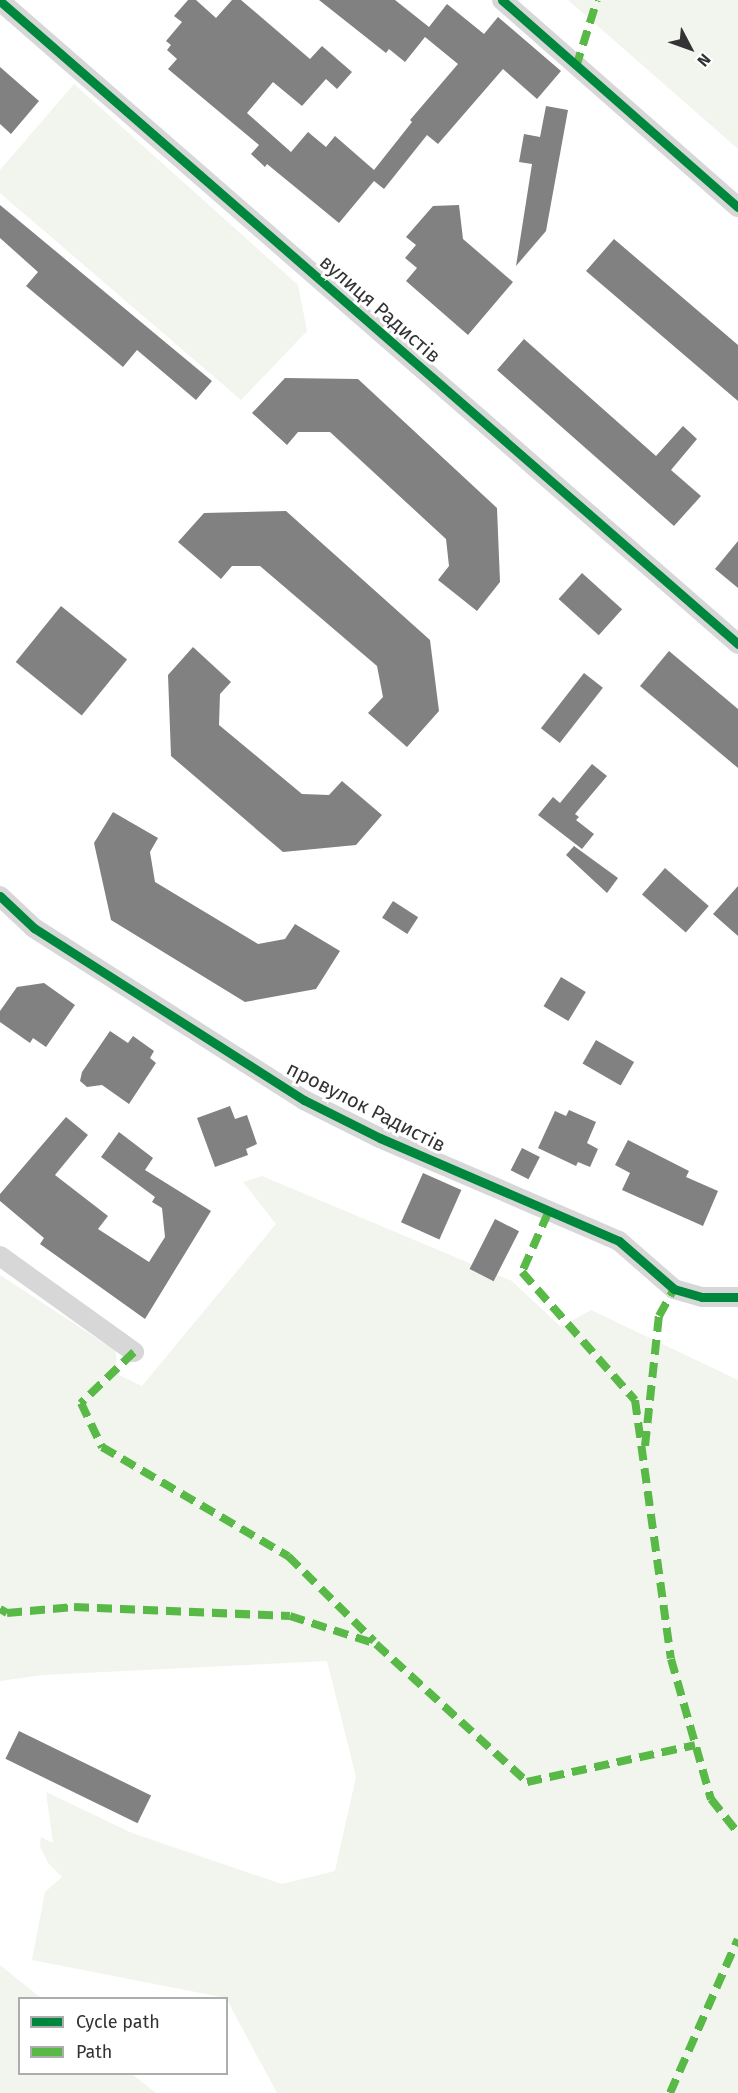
<!DOCTYPE html>
<meta charset="utf-8">
<style>
body{margin:0}
#map{position:relative;width:738px;height:2093px;overflow:hidden;background:#fff;font-family:"Fira Sans",sans-serif}
div>[style]{position:absolute}
.green>*{inset:0;background:#f1f5ed}
.building>*{inset:0;background:#818181;transform-origin:0 0}
.minor>*{height:20px;margin:-10px;padding:0 10px;transform-origin:10px;border-radius:10px;background:#d7d7d7}
.quiet>*{height:8px;margin-top:-4px;transform-origin:0;background:repeating-linear-gradient(90deg,#58b947 0 15px,transparent 0 23px)}
.cycleway>*{height:9px;margin:-4.5px;padding:0 4.5px;transform-origin:4.5px;border-radius:4.5px;background:#00873e}
span{translate:-50% -50%;white-space:nowrap;text-align:center;line-height:1.15;-webkit-text-stroke:6px #fff;paint-order:stroke}
.street-label{font-size:20px;color:#333}
.legend{position:absolute;left:18px;top:1997px;width:210px;height:78px;box-sizing:border-box;background:#fff;border:2px solid #adadad;margin:0;padding:8px 10px;list-style:none;font-size:18px;color:#333}
.legend li{display:flex;align-items:center;gap:12px;height:30px}
.legend b{width:30px;border:2px solid #adadad}
.north{position:absolute;left:660px;top:18px;width:60px;height:60px;-webkit-text-stroke:4px #fff;paint-order:stroke;rotate:131deg;font-size:16px;font-weight:700;line-height:24px;text-align:center;color:#333}
.north::after{content:'';display:block;margin:auto;width:21px;height:27px;background:#333;clip-path:polygon(50% 0,100% 100%,50% 72%,0 100%)}
</style>
<div id="map">
<div class="green">
<i style="clip-path:polygon(568px 0,738px 0,738px 149px)"></i>
<i style="clip-path:polygon(74px 84px,298px 285px,307px 331px,241px 400px,0 193px,0 170px)"></i>
<i style="clip-path:polygon(262px 1176px,512px 1281px,561px 1327px,591px 1310px,738px 1380px,738px 2093px,277px 2093px,226px 1998px,32px 1960px,45px 1892px,62px 1877px,48px 1863px,40px 1846px,41px 1837px,53px 1843px,46px 1792px,132px 1833px,282px 1884px,335px 1871px,356px 1777px,327px 1661px,43px 1675px,0 1681px,0 1275px,116px 1351px,117px 1374px,142px 1386px,276px 1224px,243px 1182px)"></i>
<i style="clip-path:polygon(0 1965px,41px 1998px,20px 1998px,20px 2074px,132px 2074px,156px 2093px,0 2093px)"></i>
</div>
<div class="building">
<i style="clip-path:polygon(188px 0,196px 0,216px 18px,232px 0,241px 0,310px 59px,322px 46px,352px 72px,337px 89px,326px 79px,302px 106px,273px 82px,247px 113px,291px 152px,308px 132px,326px 147px,335px 136px,374px 170px,412px 122px,410px 120px,458px 64px,425px 37px,405px 62px,389px 49px,386px 53px,319px 0,395px 0,429px 27px,447px 4px,484px 34px,498px 17px,561px 71px,537px 99px,503px 69px,438px 144px,427px 135px,384px 189px,374px 181px,339px 223px,267px 164px,265px 167px,251px 154px,259px 145px,168px 69px,177px 59px,167px 50px,171px 45px,166px 41px,182px 22px,174px 16px)"></i>
<i style="clip-path:polygon(0 67px,39px 101px,11px 134px,0 124px)"></i>
<i style="clip-path:polygon(546px 106px,568px 110px,546px 231px,516px 266px,532px 164px,519px 162px,524px 134px,540px 137px)"></i>
<i style="clip-path:polygon(0 205px,212px 381px,196px 400px,137px 350px,123px 367px,26px 286px,38px 272px,0 238px)"></i>
<i style="clip-path:polygon(459px 205px,463px 239px,513px 282px,468px 335px,406px 281px,417px 268px,405px 258px,416px 245px,406px 237px,433px 206px)"></i>
<i style="clip-path:polygon(614px 239px,738px 345px,738px 401px,586px 271px)"></i>
<i style="clip-path:polygon(524px 339px,656px 456px,683px 426px,697px 439px,671px 470px,701px 496px,674px 526px,497px 370px)"></i>
<i style="clip-path:polygon(285px 378px,358px 379px,497px 508px,500px 582px,477px 611px,438px 580px,449px 566px,446px 539px,330px 432px,298px 432px,287px 445px,252px 413px)"></i>
<i style="clip-path:polygon(286px 511px,430px 640px,439px 711px,407px 747px,368px 713px,383px 697px,377px 666px,260px 566px,232px 566px,221px 579px,178px 542px,204px 513px)"></i>
<i style="clip-path:polygon(738px 541px,738px 588px,715px 569px)"></i>
<i style="left:582px;top:573px;width:54px;height:35px;rotate:42deg"></i>
<i style="left:61px;top:606px;width:85px;height:72px;rotate:39deg"></i>
<i style="clip-path:polygon(193px 647px,231px 682px,220px 694px,219px 725px,302px 794px,329px 795px,342px 781px,382px 815px,356px 845px,283px 852px,171px 756px,168px 675px)"></i>
<i style="clip-path:polygon(669px 651px,738px 709px,738px 768px,640px 686px)"></i>
<i style="left:584px;top:673px;width:24px;height:70px;rotate:38deg"></i>
<i style="clip-path:polygon(592px 764px,607px 776px,575px 814px,579px 817px,576px 820px,594px 834px,582px 849px,538px 815px,553px 797px,560px 803px)"></i>
<i style="clip-path:polygon(113px 812px,158px 838px,150px 852px,155px 882px,258px 944px,285px 939px,295px 924px,340px 951px,316px 989px,245px 1002px,111px 920px,94px 843px)"></i>
<i style="clip-path:polygon(574px 846px,618px 878px,607px 893px,566px 855px)"></i>
<i style="left:665px;top:868px;width:58px;height:35px;rotate:41deg"></i>
<i style="clip-path:polygon(738px 886px,738px 936px,713px 914px)"></i>
<i style="left:393px;top:901px;width:30px;height:20px;rotate:33deg"></i>
<i style="left:561px;top:977px;width:29px;height:34px;rotate:31deg"></i>
<i style="clip-path:polygon(44px 983px,75px 1005px,46px 1047px,33px 1038px,30px 1043px,0 1022px,0 1011px,17px 987px)"></i>
<i style="clip-path:polygon(110px 1031px,128px 1043px,133px 1036px,154px 1051px,150px 1058px,156px 1063px,129px 1104px,102px 1085px,87px 1087px,80px 1081px,82px 1072px)"></i>
<i style="left:596px;top:1040px;width:44px;height:27px;rotate:30deg"></i>
<i style="clip-path:polygon(230px 1106px,235px 1119px,247px 1115px,257px 1144px,246px 1149px,248px 1155px,215px 1167px,197px 1118px)"></i>
<i style="clip-path:polygon(569px 1110px,596px 1122px,587px 1143px,598px 1149px,590px 1167px,578px 1162px,576px 1166px,538px 1148px,555px 1111px,566px 1116px)"></i>
<i style="clip-path:polygon(66px 1117px,88px 1135px,55px 1175px,108px 1216px,98px 1229px,149px 1262px,165px 1237px,162px 1208px,152px 1202px,155px 1197px,101px 1157px,119px 1132px,153px 1158px,145px 1170px,211px 1211px,145px 1319px,40px 1244px,44px 1238px,0 1201px,0 1194px)"></i>
<i style="clip-path:polygon(628px 1140px,689px 1171px,686px 1177px,718px 1191px,703px 1226px,622px 1190px,630px 1173px,615px 1165px)"></i>
<i style="left:522px;top:1148px;width:20px;height:25px;rotate:27deg"></i>
<i style="left:423px;top:1173px;width:42px;height:54px;rotate:24deg"></i>
<i style="left:495px;top:1219px;width:27px;height:56px;rotate:27deg"></i>
<i style="left:19px;top:1731px;width:147px;height:31px;rotate:26deg"></i>
</div>
<div class="minor">
<i style="left:502px;top:0;width:314px;rotate:41.3deg"></i>
<i style="left:0;top:1px;width:979px;rotate:41.06deg"></i>
<i style="left:0;top:896px;width:47px;rotate:43.3deg"></i>
<i style="left:34px;top:928px;width:320px;rotate:32.5deg"></i>
<i style="left:304px;top:1100px;width:85px;rotate:26.6deg"></i>
<i style="left:380px;top:1138px;width:260px;rotate:23.3deg"></i>
<i style="left:619px;top:1241px;width:73px;rotate:41.1deg"></i>
<i style="left:674px;top:1289px;width:29px;rotate:16deg"></i>
<i style="left:702px;top:1297px;width:36px"></i>
<i style="left:0;top:1256px;width:165px;rotate:35.6deg"></i>
</div>
<div class="quiet">
<i style="left:576px;top:67px;width:70px;rotate:-72.6deg"></i>
<i style="left:548px;top:1213px;width:64px;rotate:113.8deg"></i>
<i style="left:522px;top:1272px;width:171px;rotate:48.6deg"></i>
<i style="left:635px;top:1400px;width:261px;rotate:82.1deg"></i>
<i style="left:671px;top:1659px;width:146px;rotate:74.1deg"></i>
<i style="left:711px;top:1799px;width:43px;rotate:51.5deg"></i>
<i style="left:134px;top:1352px;width:74px;rotate:136.1deg"></i>
<i style="left:81px;top:1403px;width:49px;rotate:64.5deg"></i>
<i style="left:102px;top:1447px;width:216px;rotate:30.4deg"></i>
<i style="left:288px;top:1556px;width:121px;rotate:44.7deg"></i>
<i style="left:645px;top:1446px;width:131px;rotate:-83.9deg"></i>
<i style="left:659px;top:1316px;width:31px;rotate:-61deg"></i>
<i style="left:0;top:1609px;width:8px;rotate:30deg"></i>
<i style="left:7px;top:1613px;width:67px;rotate:-5.1deg"></i>
<i style="left:74px;top:1607px;width:216px;rotate:2.4deg"></i>
<i style="left:290px;top:1616px;width:90px;rotate:18deg"></i>
<i style="left:376px;top:1644px;width:205px;rotate:42.4deg"></i>
<i style="left:527px;top:1782px;width:172px;rotate:-12.4deg"></i>
<i style="left:670px;top:2093px;width:168px;rotate:-66.2deg"></i>
</div>
<div class="cycleway">
<i style="left:502px;top:0;width:314px;rotate:41.3deg"></i>
<i style="left:0;top:1px;width:979px;rotate:41.06deg"></i>
<i style="left:0;top:896px;width:47px;rotate:43.3deg"></i>
<i style="left:34px;top:928px;width:320px;rotate:32.5deg"></i>
<i style="left:304px;top:1100px;width:85px;rotate:26.6deg"></i>
<i style="left:380px;top:1138px;width:260px;rotate:23.3deg"></i>
<i style="left:619px;top:1241px;width:73px;rotate:41.1deg"></i>
<i style="left:674px;top:1289px;width:29px;rotate:16deg"></i>
<i style="left:702px;top:1297px;width:36px"></i>
</div>
<div class="street-label">
<span style="left:380px;top:309px;rotate:41deg">вулиця Радистів</span>
<span style="left:366px;top:1107px;rotate:27deg">провулок Радистів</span>
</div>
<ul class="legend">
<li><b style="height:8px;background:#00873e"></b>Cycle path</li>
<li><b style="height:8px;background:#58b947"></b>Path</li>
</ul>
<div class="north">N</div>
</div>
